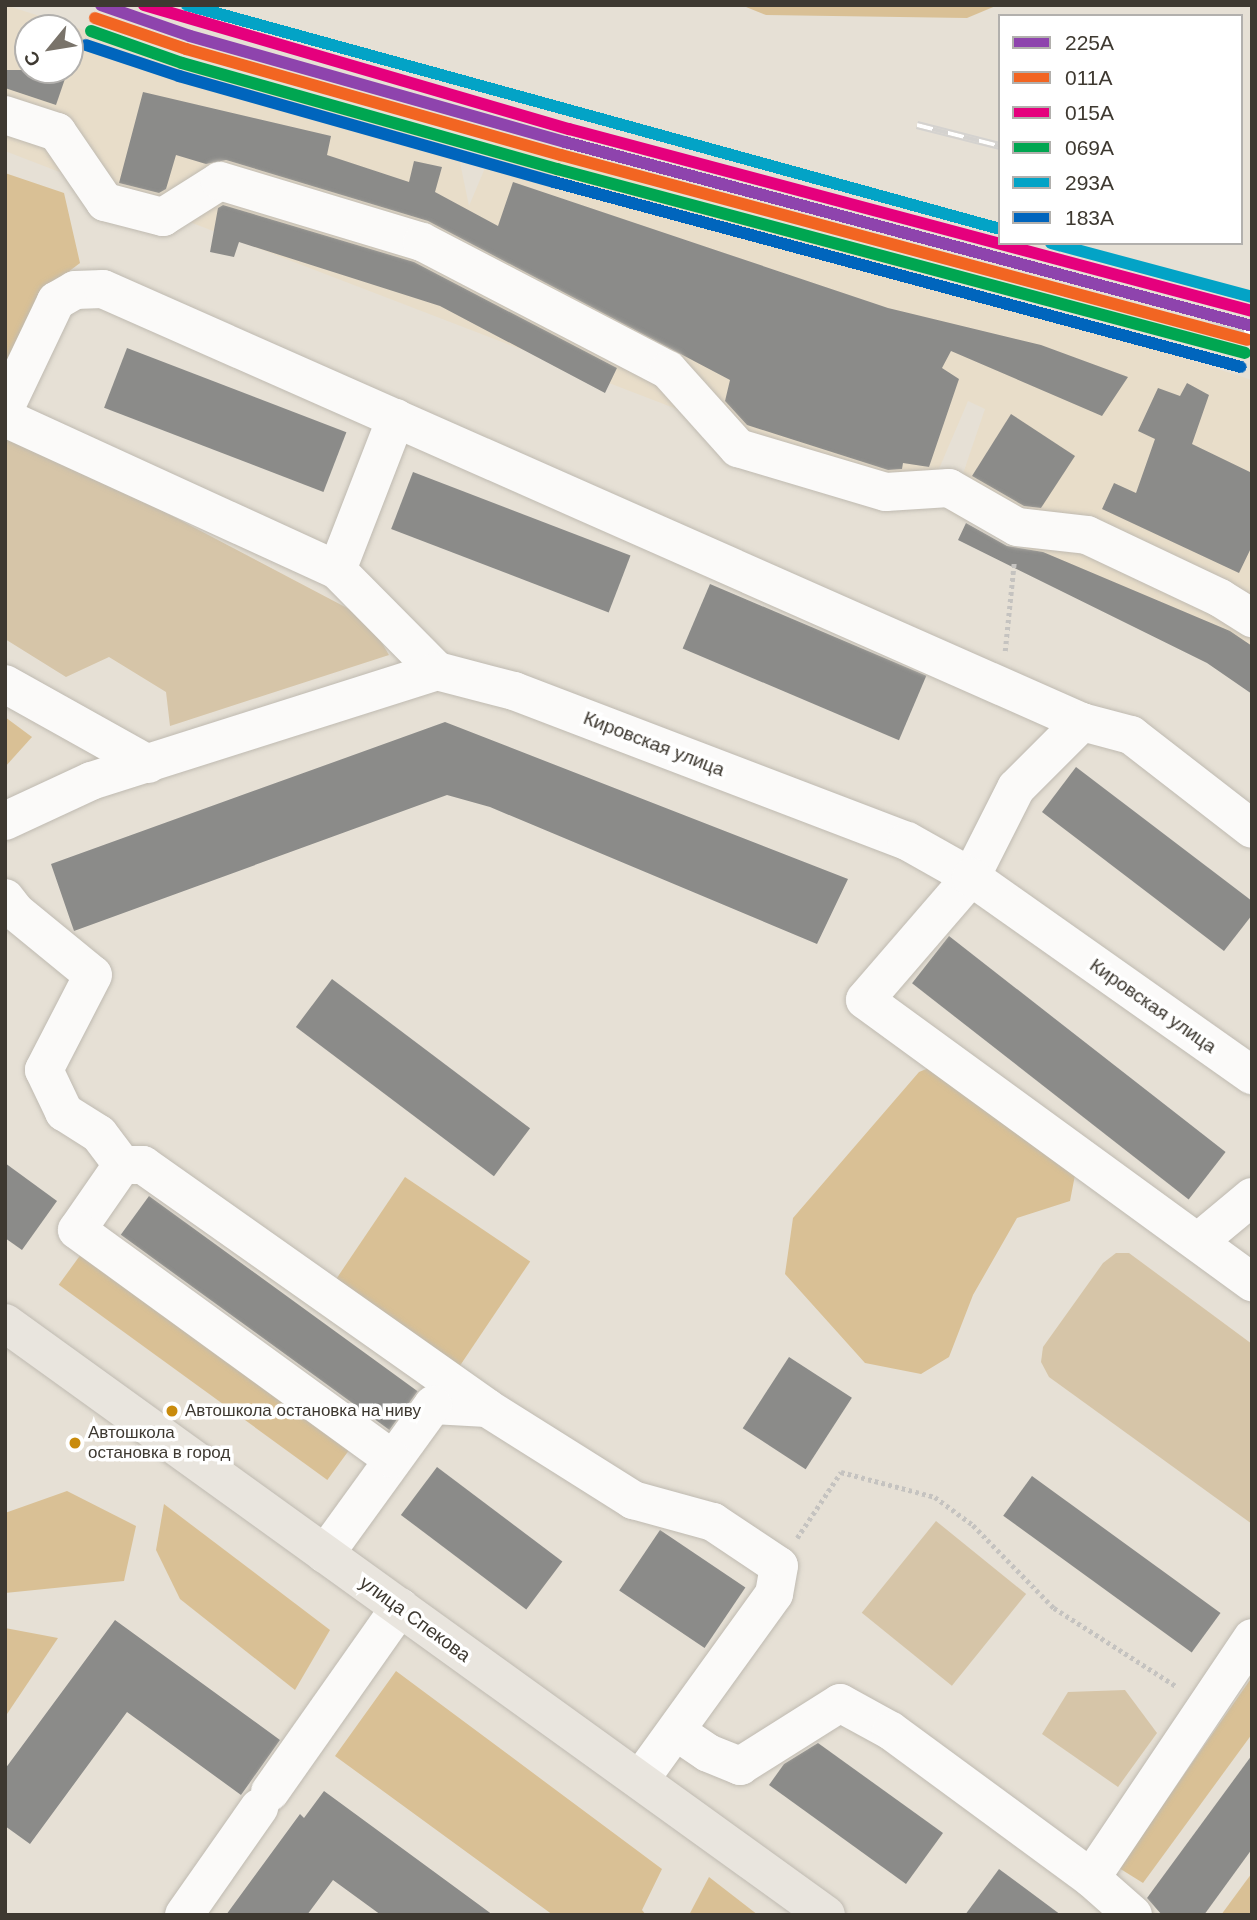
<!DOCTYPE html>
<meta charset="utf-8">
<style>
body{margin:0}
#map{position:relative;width:1257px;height:1920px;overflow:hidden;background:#e6e0d5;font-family:Helvetica,sans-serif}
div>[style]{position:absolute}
.built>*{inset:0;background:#e8ddc9}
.green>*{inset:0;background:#d6c5a8;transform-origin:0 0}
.forest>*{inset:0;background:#d9c095;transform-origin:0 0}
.building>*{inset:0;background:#8b8b89;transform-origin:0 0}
.path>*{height:4.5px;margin-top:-2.25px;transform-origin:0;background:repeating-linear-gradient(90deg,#c5c3c0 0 3.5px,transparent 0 7px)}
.roads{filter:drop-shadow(0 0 2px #bfbab1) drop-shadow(0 0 2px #bfbab1)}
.minor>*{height:38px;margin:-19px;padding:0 19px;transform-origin:19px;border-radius:19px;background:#fbfaf9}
.major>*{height:38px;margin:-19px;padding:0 19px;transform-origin:19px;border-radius:19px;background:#e9e5de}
.rail>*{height:8px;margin-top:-4px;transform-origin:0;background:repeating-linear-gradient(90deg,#fff 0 16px,#d4d2cf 0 32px);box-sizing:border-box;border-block:2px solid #d4d2cf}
.rail-1>*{height:12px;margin:-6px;padding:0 6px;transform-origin:6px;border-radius:6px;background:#8e44ad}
.rail-2>*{height:12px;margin:-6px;padding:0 6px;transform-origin:6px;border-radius:6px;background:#f26522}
.rail-3>*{height:12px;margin:-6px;padding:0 6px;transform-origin:6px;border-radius:6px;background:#e5007d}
.rail-4>*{height:12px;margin:-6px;padding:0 6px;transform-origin:6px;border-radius:6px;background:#00a651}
.rail-5>*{height:12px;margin:-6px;padding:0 6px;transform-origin:6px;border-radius:6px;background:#03a3c6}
.rail-6>*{height:12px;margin:-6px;padding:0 6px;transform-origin:6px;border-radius:6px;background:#0065bd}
.dots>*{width:19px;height:19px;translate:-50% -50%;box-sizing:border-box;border:4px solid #fff;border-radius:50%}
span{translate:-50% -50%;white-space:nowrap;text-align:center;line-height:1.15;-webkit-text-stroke:7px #fff;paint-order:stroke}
.bus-label{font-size:17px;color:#3e3931}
.left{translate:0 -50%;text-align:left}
.street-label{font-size:19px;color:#3e3931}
.frame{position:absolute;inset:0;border:7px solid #3e3931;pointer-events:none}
.legend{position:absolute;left:998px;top:14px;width:245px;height:231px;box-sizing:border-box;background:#fff;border:2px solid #b2b0ad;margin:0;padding:9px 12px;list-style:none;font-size:21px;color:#3e3931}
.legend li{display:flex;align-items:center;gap:14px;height:35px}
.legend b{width:35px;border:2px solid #b2b0ad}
.north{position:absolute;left:14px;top:14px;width:70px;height:70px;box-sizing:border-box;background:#fff;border:2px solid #b2b0ad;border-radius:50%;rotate:240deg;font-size:19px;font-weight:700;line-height:28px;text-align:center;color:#3e3931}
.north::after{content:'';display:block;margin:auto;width:24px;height:32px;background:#79736a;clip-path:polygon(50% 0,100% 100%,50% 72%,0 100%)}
</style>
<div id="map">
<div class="built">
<i style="clip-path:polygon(evenodd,5px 5px,457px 148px,469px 206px,498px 137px,1252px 380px,1252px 656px,950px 512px,985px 409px,968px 401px,924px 504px,5px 151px,5px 5px,28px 28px,70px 28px,70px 70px,28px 70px,28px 28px)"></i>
</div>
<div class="green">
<i style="clip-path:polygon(5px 428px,368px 619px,389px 655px,170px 726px,166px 692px,109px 657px,66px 677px,5px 639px)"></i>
<i style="clip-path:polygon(1116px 1253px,1129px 1253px,1252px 1344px,1252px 1524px,1049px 1377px,1041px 1362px,1043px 1347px,1103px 1263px)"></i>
<i style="left:936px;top:1521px;width:116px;height:118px;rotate:39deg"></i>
<i style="clip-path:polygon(1125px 1690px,1157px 1733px,1118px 1787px,1042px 1734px,1068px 1692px)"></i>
</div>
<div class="forest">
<i style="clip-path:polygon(741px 5px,998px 5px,967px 18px,766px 15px)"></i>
<i style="clip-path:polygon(5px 173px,64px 193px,80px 263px,43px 291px,5px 369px)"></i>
<i style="clip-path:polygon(5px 717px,32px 737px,5px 767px)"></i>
<i style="clip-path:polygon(936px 1065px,1075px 1175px,1070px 1201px,1017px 1218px,973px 1295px,949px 1357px,921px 1374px,865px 1363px,785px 1274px,793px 1218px,919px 1072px)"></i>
<i style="left:405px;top:1177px;width:151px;height:129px;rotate:34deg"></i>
<i style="left:84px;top:1250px;width:332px;height:43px;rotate:36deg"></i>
<i style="clip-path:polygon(67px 1491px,136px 1526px,124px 1581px,5px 1593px,5px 1513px)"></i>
<i style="clip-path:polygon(164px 1504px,330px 1630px,295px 1690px,180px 1599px,156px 1550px)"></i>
<i style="clip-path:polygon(5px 1628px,58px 1638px,5px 1717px)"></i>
<i style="clip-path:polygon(396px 1671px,662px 1869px,642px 1910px,646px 1915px,553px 1915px,335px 1756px)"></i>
<i style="clip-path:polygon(1252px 1677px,1252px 1734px,1143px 1883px,1119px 1868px)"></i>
<i style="clip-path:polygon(1252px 1873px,1252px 1915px,1221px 1915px,1246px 1881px)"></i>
<i style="clip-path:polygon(709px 1877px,758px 1915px,689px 1915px)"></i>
</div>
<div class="building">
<i style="clip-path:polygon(5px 70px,68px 70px,56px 105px,5px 88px)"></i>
<i style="clip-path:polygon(143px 92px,331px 136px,327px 155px,409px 182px,414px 161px,442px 167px,435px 192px,498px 226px,513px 182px,888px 308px,1041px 345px,1128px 377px,1102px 416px,951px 351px,942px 368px,959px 379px,929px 467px,903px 463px,902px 469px,888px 470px,747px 425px,725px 401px,730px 380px,428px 221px,226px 160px,206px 164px,176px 155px,166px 189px,159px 193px,119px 183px)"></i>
<i style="clip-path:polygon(223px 205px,414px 262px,617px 368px,605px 393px,440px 306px,239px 242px,234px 257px,210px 252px,218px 208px)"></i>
<i style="left:127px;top:348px;width:235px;height:64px;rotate:21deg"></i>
<i style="clip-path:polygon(1187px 383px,1209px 395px,1192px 444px,1252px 473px,1252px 546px,1239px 573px,1102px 509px,1114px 483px,1136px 493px,1155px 439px,1138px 431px,1158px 388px,1180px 396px)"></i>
<i style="clip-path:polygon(1011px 414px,1075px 456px,1041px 508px,1024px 506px,972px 476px)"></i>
<i style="left:413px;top:472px;width:233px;height:61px;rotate:21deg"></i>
<i style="clip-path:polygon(966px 523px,1007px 546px,1043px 552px,1230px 631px,1252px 646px,1252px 694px,1207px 663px,958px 540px)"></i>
<i style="left:710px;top:584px;width:235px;height:70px;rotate:23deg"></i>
<i style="clip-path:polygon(445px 722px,848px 879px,817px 944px,490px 807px,447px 795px,74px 931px,51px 864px)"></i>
<i style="clip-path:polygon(1076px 767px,1252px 901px,1252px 915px,1224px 951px,1042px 812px)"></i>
<i style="left:949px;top:936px;width:351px;height:60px;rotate:38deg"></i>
<i style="left:332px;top:979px;width:248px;height:60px;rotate:37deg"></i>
<i style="clip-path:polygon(5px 1163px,57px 1201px,22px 1250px,5px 1238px)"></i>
<i style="left:149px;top:1196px;width:332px;height:48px;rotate:36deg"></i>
<i style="left:789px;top:1357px;width:75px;height:85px;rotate:33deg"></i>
<i style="left:437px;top:1467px;width:157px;height:60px;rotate:37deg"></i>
<i style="left:1032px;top:1476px;width:233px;height:49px;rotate:36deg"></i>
<i style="left:660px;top:1530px;width:103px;height:73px;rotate:34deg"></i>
<i style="clip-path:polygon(115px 1620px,280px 1740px,241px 1795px,127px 1712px,30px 1844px,5px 1826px,5px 1769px)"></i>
<i style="clip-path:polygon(818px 1743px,943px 1833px,906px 1884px,769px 1785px,784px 1764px)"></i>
<i style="clip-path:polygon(1252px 1755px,1252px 1849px,1204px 1915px,1162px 1915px,1147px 1898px)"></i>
<i style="clip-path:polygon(324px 1791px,493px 1915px,381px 1915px,333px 1880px,307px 1915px,226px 1915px,300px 1814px,304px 1818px)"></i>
<i style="clip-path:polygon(999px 1869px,1061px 1915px,965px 1915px)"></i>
</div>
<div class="path">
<i style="left:1005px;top:651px;width:89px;rotate:-84.2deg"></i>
<i style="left:797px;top:1538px;width:79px;rotate:-56.3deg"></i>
<i style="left:841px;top:1472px;width:97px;rotate:14.9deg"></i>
<i style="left:935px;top:1497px;width:47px;rotate:36.4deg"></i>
<i style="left:973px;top:1525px;width:116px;rotate:45.7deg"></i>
<i style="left:1054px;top:1608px;width:145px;rotate:32.6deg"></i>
</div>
<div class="roads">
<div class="minor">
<i style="left:5px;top:115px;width:55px;rotate:18.1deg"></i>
<i style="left:57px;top:132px;width:85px;rotate:55.6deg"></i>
<i style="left:105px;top:202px;width:60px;rotate:14.5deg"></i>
<i style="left:163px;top:217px;width:67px;rotate:-32.3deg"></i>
<i style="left:220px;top:181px;width:211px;rotate:16.8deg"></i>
<i style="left:422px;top:242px;width:277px;rotate:27.5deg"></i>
<i style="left:668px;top:370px;width:105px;rotate:48.1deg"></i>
<i style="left:738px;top:448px;width:154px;rotate:16.6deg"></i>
<i style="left:886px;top:492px;width:63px;rotate:-3.6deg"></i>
<i style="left:949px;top:488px;width:78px;rotate:29.8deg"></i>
<i style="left:1017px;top:527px;width:70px;rotate:6.5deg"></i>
<i style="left:1087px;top:535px;width:147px;rotate:25.3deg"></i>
<i style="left:1220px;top:598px;width:38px;rotate:32deg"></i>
<i style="left:5px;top:408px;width:119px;rotate:-64.5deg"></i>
<i style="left:56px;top:301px;width:22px;rotate:-30deg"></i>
<i style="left:75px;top:290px;width:28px;rotate:-2deg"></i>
<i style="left:103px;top:289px;width:1070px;rotate:23.86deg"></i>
<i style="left:1082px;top:722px;width:93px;rotate:135deg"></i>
<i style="left:1016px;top:788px;width:100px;rotate:116.8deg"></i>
<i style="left:971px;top:877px;width:162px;rotate:130.8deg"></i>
<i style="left:865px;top:1000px;width:479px;rotate:36.1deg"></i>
<i style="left:5px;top:418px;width:365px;rotate:24.6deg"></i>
<i style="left:396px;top:418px;width:163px;rotate:111.2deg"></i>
<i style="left:337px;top:570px;width:142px;rotate:45.3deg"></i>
<i style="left:5px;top:684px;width:164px;rotate:29.2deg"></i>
<i style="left:1082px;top:722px;width:51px;rotate:14.9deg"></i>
<i style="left:1131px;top:735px;width:153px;rotate:37.8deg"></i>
<i style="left:5px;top:821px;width:95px;rotate:-24.9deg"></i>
<i style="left:91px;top:781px;width:363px;rotate:-17.6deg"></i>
<i style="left:437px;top:671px;width:80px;rotate:14.6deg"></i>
<i style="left:514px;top:691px;width:421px;rotate:20.9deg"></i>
<i style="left:907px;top:841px;width:73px;rotate:29.4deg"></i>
<i style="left:971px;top:877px;width:344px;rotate:35.2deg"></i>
<i style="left:5px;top:898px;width:18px;rotate:52deg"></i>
<i style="left:16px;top:912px;width:99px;rotate:39.3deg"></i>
<i style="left:93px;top:975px;width:107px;rotate:117.3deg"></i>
<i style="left:44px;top:1070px;width:47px;rotate:64.5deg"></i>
<i style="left:64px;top:1112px;width:41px;rotate:32.2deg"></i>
<i style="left:99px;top:1134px;width:39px;rotate:53deg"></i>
<i style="left:122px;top:1165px;width:21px"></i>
<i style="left:143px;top:1165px;width:421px;rotate:35.2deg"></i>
<i style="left:487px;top:1408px;width:54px;rotate:-176.8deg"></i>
<i style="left:433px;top:1405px;width:184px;rotate:125.9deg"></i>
<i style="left:122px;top:1165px;width:79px;rotate:124.7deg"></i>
<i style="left:77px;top:1230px;width:389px;rotate:36deg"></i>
<i style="left:1199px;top:1241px;width:69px;rotate:-39.7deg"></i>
<i style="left:487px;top:1408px;width:173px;rotate:32.2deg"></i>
<i style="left:633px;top:1500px;width:83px;rotate:15.4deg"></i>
<i style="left:713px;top:1522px;width:79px;rotate:33.7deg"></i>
<i style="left:779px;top:1566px;width:28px;rotate:100deg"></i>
<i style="left:774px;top:1594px;width:229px;rotate:125.8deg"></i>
<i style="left:677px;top:1732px;width:37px;rotate:34deg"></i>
<i style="left:708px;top:1753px;width:35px;rotate:22deg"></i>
<i style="left:740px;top:1766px;width:118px;rotate:-32.2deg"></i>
<i style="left:840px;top:1703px;width:58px;rotate:28.8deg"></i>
<i style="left:891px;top:1731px;width:248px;rotate:36.3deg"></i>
<i style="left:1091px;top:1878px;width:56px;rotate:41.4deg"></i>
<i style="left:270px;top:1792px;width:226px;rotate:-54.9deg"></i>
<i style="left:1091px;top:1878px;width:289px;rotate:-56.1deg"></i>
<i style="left:184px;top:1915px;width:131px;rotate:-55deg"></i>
</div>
<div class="major">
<i style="left:5px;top:1323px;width:1012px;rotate:35.79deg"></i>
</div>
</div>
<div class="rail">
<i style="left:917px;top:125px;width:86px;rotate:14.2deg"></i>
<i style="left:1184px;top:308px;width:72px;rotate:20.2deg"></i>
</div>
<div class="rail-1">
<i style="left:101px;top:5px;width:94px;rotate:19.2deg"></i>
<i style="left:190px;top:36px;width:390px;rotate:15.8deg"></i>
<i style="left:565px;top:142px;width:711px;rotate:14.99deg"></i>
</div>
<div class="rail-2">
<i style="left:95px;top:18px;width:96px;rotate:18.8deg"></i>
<i style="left:186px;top:49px;width:390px;rotate:15.8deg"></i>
<i style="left:561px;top:155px;width:711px;rotate:15.07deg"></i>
</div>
<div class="rail-3">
<i style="left:144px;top:5px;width:443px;rotate:16.3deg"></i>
<i style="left:569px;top:129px;width:707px;rotate:14.92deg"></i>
</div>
<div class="rail-4">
<i style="left:91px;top:31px;width:96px;rotate:19.4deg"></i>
<i style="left:182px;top:63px;width:390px;rotate:15.8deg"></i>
<i style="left:557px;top:169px;width:712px;rotate:14.97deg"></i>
</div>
<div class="rail-5">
<i style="left:187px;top:5px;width:843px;rotate:15.4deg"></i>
<i style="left:1051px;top:243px;width:208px;rotate:15deg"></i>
</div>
<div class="rail-6">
<i style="left:86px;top:45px;width:98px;rotate:18.4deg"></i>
<i style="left:179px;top:76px;width:390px;rotate:15.8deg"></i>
<i style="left:554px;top:182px;width:711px;rotate:15.07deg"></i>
</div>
<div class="dots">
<i style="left:172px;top:1411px;background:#c98b0c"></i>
<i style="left:75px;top:1443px;background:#c98b0c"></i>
</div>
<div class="bus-label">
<span class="left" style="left:185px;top:1411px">Автошкола остановка на ниву</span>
<span class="left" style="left:88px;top:1443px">Автошкола<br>остановка в город</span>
</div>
<div class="street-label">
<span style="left:654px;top:744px;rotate:21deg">Кировская улица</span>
<span style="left:1153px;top:1006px;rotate:35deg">Кировская улица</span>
<span style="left:415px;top:1619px;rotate:36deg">улица Спекова</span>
</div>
<div class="frame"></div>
<ul class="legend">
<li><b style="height:9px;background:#8e44ad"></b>225А</li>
<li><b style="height:9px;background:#f26522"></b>011А</li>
<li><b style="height:9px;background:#e5007d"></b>015А</li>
<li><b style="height:9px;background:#00a651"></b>069А</li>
<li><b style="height:9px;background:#03a3c6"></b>293А</li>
<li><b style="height:9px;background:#0065bd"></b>183А</li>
</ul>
<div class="north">С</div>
</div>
